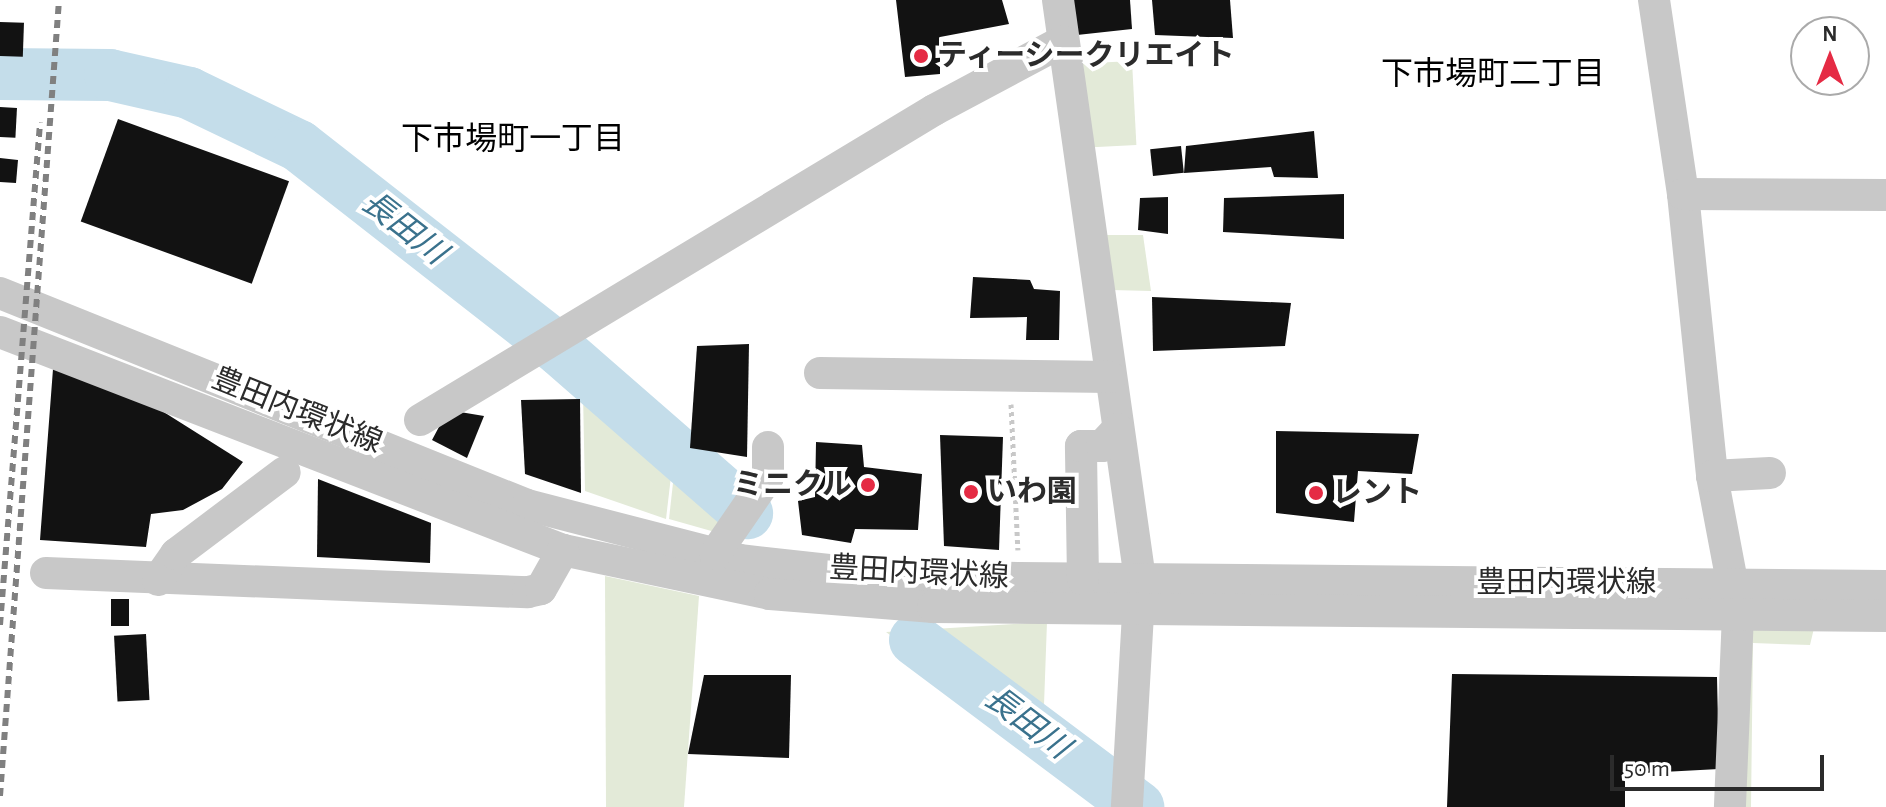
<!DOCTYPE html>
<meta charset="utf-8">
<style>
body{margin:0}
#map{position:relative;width:1886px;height:807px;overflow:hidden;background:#fff;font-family:"Alegreya Sans","Noto Sans JP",sans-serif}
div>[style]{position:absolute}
.green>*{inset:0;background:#e3ead8;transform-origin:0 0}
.river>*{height:52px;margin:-26px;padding:0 26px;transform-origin:26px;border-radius:26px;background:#c4ddea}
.building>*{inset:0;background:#121212;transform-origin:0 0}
.path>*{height:5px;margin-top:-2.5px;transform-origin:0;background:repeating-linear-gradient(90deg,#c8c8c8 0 4px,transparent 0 8px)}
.minor>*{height:32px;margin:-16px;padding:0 16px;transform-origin:16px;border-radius:16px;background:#c8c8c8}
.rail>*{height:6px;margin-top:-3px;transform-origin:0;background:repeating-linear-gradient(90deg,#808080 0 8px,transparent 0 14px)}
.dots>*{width:22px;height:22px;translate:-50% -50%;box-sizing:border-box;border:4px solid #fff;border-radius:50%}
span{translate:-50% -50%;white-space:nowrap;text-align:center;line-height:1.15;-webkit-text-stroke:8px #fff;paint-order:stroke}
.poi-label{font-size:30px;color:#2b2b2b;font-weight:700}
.left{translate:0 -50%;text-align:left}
.right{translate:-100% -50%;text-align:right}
.street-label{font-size:30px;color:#2b2b2b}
.neighbourhood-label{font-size:32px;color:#000}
.water-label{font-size:32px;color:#3a728d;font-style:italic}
.north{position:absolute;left:1790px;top:16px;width:80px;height:80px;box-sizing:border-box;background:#fff;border:2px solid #aaa;border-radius:50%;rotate:0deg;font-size:22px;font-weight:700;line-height:32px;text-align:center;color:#2b2b2b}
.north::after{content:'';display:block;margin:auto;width:28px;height:36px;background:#e52b44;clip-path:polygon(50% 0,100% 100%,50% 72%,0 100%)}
.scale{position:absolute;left:1610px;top:755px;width:214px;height:36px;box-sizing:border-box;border:4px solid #2b2b2b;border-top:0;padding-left:10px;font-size:24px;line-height:28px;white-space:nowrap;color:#2b2b2b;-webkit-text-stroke:6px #fff;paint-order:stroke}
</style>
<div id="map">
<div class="green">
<i style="left:1132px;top:61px;width:84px;height:49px;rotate:87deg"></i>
<i style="clip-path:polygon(1107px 235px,1143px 235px,1151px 291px,1111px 290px)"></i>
<i style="clip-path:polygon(583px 394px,673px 459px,666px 519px,585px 491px)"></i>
<i style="clip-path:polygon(675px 465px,733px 513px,722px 534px,669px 519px)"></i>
<i style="clip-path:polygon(605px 576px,699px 596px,684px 807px,606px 807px)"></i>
<i style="clip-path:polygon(1047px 622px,1044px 705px,1122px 773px,1117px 805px,886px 632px)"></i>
<i style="clip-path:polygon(1747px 624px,1815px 624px,1810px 645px,1753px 643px,1751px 807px,1739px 807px)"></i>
</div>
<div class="river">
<i style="left:0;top:74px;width:110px;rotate:0.5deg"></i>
<i style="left:110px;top:75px;width:81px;rotate:12.8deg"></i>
<i style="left:189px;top:93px;width:122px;rotate:25.7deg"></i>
<i style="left:299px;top:146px;width:333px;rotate:38deg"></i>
<i style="left:561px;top:351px;width:247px;rotate:41.1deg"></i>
<i style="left:915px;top:640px;width:279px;rotate:36.8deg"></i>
</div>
<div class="building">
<i style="clip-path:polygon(896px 0,1002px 0,1009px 24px,940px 37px,940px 74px,905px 77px)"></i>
<i style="clip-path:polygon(1072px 0,1130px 0,1132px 29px,1077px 35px)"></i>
<i style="clip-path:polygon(1152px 0,1230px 0,1233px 38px,1155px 35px)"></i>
<i style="left:0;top:22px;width:24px;height:34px;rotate:2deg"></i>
<i style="left:0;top:107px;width:17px;height:30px;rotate:3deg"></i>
<i style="left:118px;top:119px;width:182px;height:109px;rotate:20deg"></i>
<i style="clip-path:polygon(1314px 131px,1318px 178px,1274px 177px,1271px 167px,1184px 173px,1186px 146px)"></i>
<i style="left:1181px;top:146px;width:27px;height:31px;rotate:84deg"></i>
<i style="clip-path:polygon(0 158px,18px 160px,16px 183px,0 182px)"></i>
<i style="clip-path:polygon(1344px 194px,1344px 239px,1223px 232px,1224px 198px)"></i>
<i style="clip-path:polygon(1168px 197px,1168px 234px,1138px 230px,1140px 198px)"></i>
<i style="clip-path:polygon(973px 277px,1030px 280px,1034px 289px,1060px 291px,1059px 340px,1026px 340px,1027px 317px,970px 318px)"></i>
<i style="clip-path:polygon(1152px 297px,1291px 303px,1285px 346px,1153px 351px)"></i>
<i style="clip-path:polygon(749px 344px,747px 457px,690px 448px,697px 346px)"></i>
<i style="clip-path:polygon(53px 369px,151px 404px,243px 462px,222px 489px,183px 510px,151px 514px,146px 547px,40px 540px)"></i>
<i style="clip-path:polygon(580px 399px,581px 493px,525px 474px,521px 400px)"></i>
<i style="clip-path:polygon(448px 410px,484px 416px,467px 458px,432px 440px)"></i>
<i style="clip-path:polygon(1276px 431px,1419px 434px,1412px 474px,1358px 471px,1354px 522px,1276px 513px)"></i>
<i style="clip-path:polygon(940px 435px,1003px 437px,999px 550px,944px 546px)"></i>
<i style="clip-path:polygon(816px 442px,862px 445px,864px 467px,922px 474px,918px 530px,855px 529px,851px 543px,802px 535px,798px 501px,815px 497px)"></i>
<i style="clip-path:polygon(318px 479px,431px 523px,430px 563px,317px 557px)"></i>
<i style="left:111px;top:599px;width:18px;height:27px"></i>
<i style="left:146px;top:634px;width:66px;height:32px;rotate:87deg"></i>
<i style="clip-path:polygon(1452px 674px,1717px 677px,1719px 769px,1625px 774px,1625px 807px,1447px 807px)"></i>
<i style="clip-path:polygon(704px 675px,791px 675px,789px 758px,688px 754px)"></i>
</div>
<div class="path">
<i style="left:1011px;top:404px;width:146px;rotate:87.3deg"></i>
</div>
<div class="minor">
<i style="left:1058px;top:0;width:585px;rotate:81.94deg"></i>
<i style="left:1140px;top:579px;width:228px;rotate:93.3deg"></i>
<i style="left:1654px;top:0;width:196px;rotate:81.5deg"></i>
<i style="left:1683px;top:194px;width:283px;rotate:84.1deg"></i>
<i style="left:1712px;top:476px;width:140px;rotate:79.3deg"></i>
<i style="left:1738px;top:614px;width:193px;rotate:92.4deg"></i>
<i style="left:1683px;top:194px;width:203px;rotate:0.3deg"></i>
<i style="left:0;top:293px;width:568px;rotate:21.91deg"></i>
<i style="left:527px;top:505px;width:219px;rotate:14.5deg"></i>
<i style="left:739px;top:560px;width:127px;rotate:6.3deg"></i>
<i style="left:865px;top:574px;width:154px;rotate:1.5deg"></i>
<i style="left:1019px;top:578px;width:867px;rotate:0.53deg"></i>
<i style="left:0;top:332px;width:604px;rotate:21.17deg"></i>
<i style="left:563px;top:550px;width:212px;rotate:12deg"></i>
<i style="left:770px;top:594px;width:164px;rotate:4.6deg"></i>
<i style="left:933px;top:607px;width:953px;rotate:0.54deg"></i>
<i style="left:820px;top:373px;width:290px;rotate:0.8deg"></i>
<i style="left:420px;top:420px;width:600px;rotate:-31.09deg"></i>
<i style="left:934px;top:110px;width:146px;rotate:-28.1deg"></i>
<i style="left:1712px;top:476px;width:58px;rotate:-3deg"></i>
<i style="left:715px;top:554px;width:93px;rotate:-55.5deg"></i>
<i style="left:768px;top:477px;width:30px;rotate:-90deg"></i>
<i style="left:46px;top:573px;width:482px;rotate:2.3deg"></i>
<i style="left:528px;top:592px;width:13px;rotate:-13deg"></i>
<i style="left:541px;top:589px;width:45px;rotate:-60.6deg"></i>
<i style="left:1083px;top:579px;width:133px;rotate:-90.9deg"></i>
<i style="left:1081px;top:446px;width:21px"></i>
<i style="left:1102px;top:446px;width:23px;rotate:-47deg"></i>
<i style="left:158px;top:580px;width:32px;rotate:-55deg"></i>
<i style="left:176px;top:554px;width:136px;rotate:-37deg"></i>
</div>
<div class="rail">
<i style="left:0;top:625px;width:504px;rotate:-85.44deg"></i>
<i style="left:0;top:796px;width:798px;rotate:-85.76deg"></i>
</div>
<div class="dots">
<i style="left:921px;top:56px;background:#e52b44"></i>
<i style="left:868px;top:485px;background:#e52b44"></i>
<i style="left:971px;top:492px;background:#e52b44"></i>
<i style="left:1316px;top:493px;background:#e52b44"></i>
</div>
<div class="poi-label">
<span class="left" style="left:937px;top:56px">ティーシークリエイト</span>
<span class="right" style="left:852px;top:485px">ミニクル</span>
<span class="left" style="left:987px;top:492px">いわ園</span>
<span class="left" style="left:1332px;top:493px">レント</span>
</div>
<div class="street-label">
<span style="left:297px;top:411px;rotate:22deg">豊田内環状線</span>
<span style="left:919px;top:573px;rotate:3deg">豊田内環状線</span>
<span style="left:1566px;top:583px">豊田内環状線</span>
</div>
<div class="neighbourhood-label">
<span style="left:1493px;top:74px">下市場町二丁目</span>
<span style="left:513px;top:139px">下市場町一丁目</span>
</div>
<div class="water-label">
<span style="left:404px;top:228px;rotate:38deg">長田川</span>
<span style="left:1027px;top:723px;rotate:37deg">長田川</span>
</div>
<div class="north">N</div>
<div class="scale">50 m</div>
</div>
